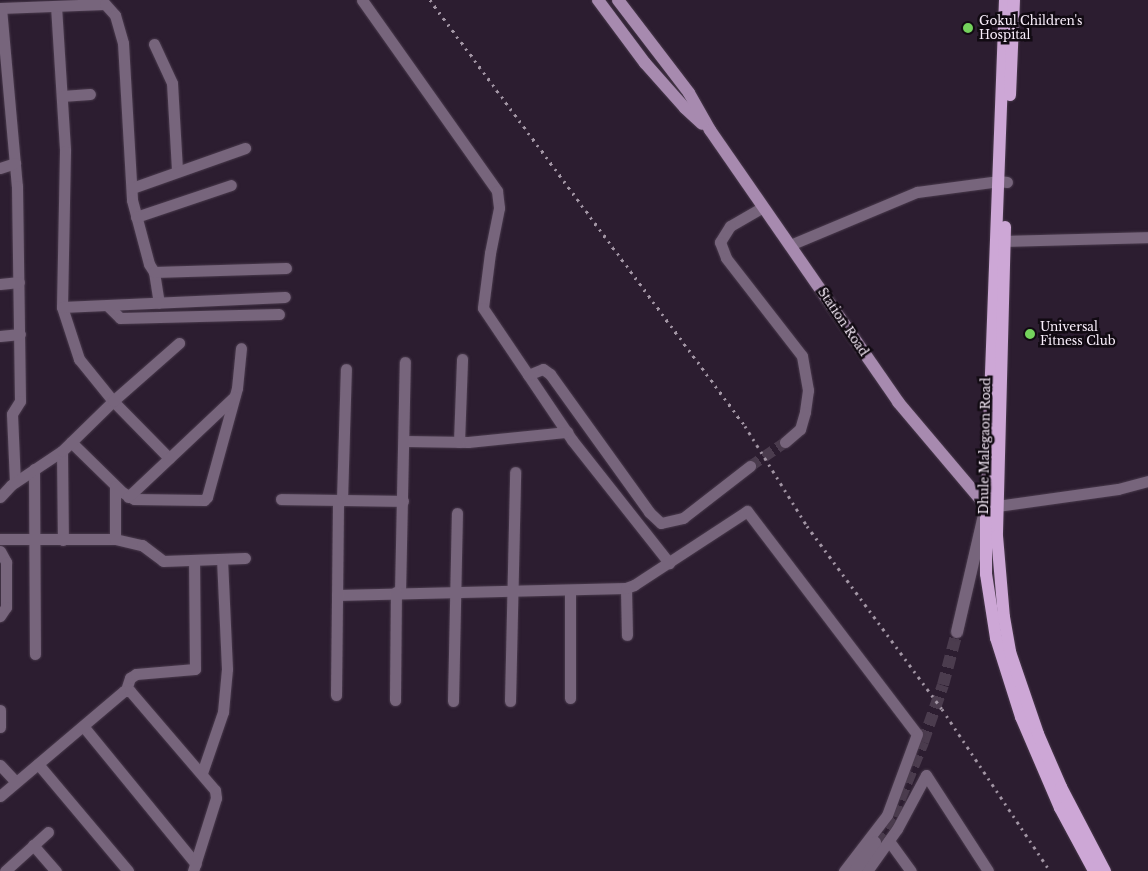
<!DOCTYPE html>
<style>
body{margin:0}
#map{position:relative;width:1148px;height:871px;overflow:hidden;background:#2c1d30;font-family:"Libre Baskerville",serif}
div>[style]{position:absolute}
.minor-tunnel>*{height:11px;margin-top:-5.5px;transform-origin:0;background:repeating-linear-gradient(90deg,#4b3c4e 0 11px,transparent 0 16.5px)}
.tertiary-tunnel>*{height:12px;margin-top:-6px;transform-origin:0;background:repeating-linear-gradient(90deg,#4b3c4e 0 12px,transparent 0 18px)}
.roads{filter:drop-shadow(0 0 1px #493a4c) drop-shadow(0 0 1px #493a4c)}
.minor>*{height:11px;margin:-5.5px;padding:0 5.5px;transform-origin:5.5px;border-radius:5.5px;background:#77657c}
.tertiary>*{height:12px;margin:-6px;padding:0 6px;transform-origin:6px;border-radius:6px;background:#77657c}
.secondary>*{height:12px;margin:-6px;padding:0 6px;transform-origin:6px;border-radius:6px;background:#a78aaf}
.primary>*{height:12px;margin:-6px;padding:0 6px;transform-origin:6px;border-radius:6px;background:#cda7d6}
.rail>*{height:3px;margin-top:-1.5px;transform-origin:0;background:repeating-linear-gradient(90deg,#a396a5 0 2.5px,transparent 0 7.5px)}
.dots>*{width:14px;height:14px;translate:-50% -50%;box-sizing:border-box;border:2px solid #110a12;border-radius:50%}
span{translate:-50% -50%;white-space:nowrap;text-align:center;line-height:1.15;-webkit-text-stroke:5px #110a12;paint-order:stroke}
.poi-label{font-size:12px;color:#f9eefb}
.left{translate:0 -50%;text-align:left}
.street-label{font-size:12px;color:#f9eefb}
</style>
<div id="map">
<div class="minor-tunnel">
<i style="left:750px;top:466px;width:42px;rotate:-34.4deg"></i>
</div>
<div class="tertiary-tunnel">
<i style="left:875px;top:842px;width:32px;rotate:-55deg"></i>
<i style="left:893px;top:816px;width:80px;rotate:-67.9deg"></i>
<i style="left:923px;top:742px;width:60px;rotate:-70.7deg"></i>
<i style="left:943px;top:685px;width:55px;rotate:-75.2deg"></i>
</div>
<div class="roads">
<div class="minor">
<i style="left:362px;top:0;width:234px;rotate:54.7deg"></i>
<i style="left:497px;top:191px;width:17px;rotate:83deg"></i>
<i style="left:499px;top:208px;width:46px;rotate:101.3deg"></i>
<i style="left:490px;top:253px;width:55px;rotate:97.3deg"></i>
<i style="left:483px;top:308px;width:159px;rotate:56deg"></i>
<i style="left:572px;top:440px;width:157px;rotate:51.7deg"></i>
<i style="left:56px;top:6px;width:145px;rotate:86.4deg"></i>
<i style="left:65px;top:151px;width:156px;rotate:91.1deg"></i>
<i style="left:62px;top:307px;width:55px;rotate:71.9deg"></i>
<i style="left:79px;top:359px;width:54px;rotate:51deg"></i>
<i style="left:113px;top:401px;width:80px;rotate:45.5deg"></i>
<i style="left:0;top:8px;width:105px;rotate:-2.2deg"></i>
<i style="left:105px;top:4px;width:15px;rotate:48deg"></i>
<i style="left:115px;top:15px;width:29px;rotate:74deg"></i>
<i style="left:123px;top:43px;width:157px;rotate:86.7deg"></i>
<i style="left:132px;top:200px;width:66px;rotate:75.1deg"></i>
<i style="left:149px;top:264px;width:9px;rotate:58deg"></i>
<i style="left:154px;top:272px;width:31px;rotate:81deg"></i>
<i style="left:1px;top:8px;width:179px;rotate:84.9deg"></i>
<i style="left:17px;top:186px;width:215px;rotate:89.2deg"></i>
<i style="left:20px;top:401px;width:15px;rotate:122deg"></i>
<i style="left:12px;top:414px;width:68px;rotate:87.5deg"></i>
<i style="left:154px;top:44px;width:43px;rotate:65.2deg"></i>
<i style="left:172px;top:83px;width:88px;rotate:86.7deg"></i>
<i style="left:62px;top:96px;width:28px;rotate:-4deg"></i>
<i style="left:0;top:168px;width:16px;rotate:-18deg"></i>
<i style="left:132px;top:188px;width:120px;rotate:-19.5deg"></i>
<i style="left:763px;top:207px;width:38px;rotate:150deg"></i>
<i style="left:730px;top:226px;width:19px;rotate:122deg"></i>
<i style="left:720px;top:242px;width:17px;rotate:69deg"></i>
<i style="left:726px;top:258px;width:124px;rotate:52.2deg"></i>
<i style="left:802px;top:356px;width:35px;rotate:80deg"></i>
<i style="left:808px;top:390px;width:22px;rotate:98deg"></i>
<i style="left:805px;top:412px;width:18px;rotate:106deg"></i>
<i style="left:800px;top:429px;width:20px;rotate:139deg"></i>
<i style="left:136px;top:217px;width:100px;rotate:-18.6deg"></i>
<i style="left:998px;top:241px;width:150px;rotate:-1.5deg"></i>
<i style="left:790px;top:245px;width:138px;rotate:-22.7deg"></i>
<i style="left:917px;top:192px;width:83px;rotate:-7.6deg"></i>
<i style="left:999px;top:181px;width:8px;rotate:7deg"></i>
<i style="left:154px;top:272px;width:132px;rotate:-1.7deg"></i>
<i style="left:0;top:284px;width:19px;rotate:-6deg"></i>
<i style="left:107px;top:305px;width:18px;rotate:45deg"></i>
<i style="left:120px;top:318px;width:159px;rotate:-1.4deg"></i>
<i style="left:62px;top:307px;width:223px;rotate:-2.6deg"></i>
<i style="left:0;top:336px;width:20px;rotate:-6deg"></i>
<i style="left:528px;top:375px;width:16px;rotate:-22deg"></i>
<i style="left:543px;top:369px;width:9px;rotate:36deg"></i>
<i style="left:550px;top:374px;width:170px;rotate:54.3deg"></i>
<i style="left:649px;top:512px;width:16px;rotate:43deg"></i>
<i style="left:661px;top:523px;width:23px;rotate:-13deg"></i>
<i style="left:683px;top:518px;width:85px;rotate:-37.8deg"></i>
<i style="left:405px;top:441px;width:63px;rotate:0.9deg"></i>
<i style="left:468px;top:442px;width:100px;rotate:-5.8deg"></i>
<i style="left:71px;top:442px;width:71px;rotate:44.4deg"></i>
<i style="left:122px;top:492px;width:14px;rotate:30deg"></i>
<i style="left:134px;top:499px;width:70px;rotate:0.8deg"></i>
<i style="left:204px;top:500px;width:4px;rotate:-45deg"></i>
<i style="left:207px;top:497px;width:113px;rotate:-74.6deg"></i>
<i style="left:237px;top:388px;width:40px;rotate:-84.3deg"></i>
<i style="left:459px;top:442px;width:83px;rotate:-87.9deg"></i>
<i style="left:62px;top:451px;width:89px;rotate:89.4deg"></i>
<i style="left:34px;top:469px;width:185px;rotate:89.7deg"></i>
<i style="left:0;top:497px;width:16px;rotate:-47deg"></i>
<i style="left:11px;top:485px;width:61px;rotate:-33.7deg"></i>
<i style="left:62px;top:451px;width:71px;rotate:-44.4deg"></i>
<i style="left:113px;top:401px;width:88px;rotate:-41.3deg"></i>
<i style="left:128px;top:497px;width:146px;rotate:-43.3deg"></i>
<i style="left:281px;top:499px;width:122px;rotate:0.9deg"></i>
<i style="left:342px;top:500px;width:131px;rotate:-88.3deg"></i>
<i style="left:997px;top:506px;width:122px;rotate:-8deg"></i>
<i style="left:1118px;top:489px;width:31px;rotate:-15deg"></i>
<i style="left:0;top:539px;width:115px"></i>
<i style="left:115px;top:539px;width:28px;rotate:13deg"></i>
<i style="left:142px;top:545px;width:26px;rotate:37deg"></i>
<i style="left:163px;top:561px;width:82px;rotate:-2.1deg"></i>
<i style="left:115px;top:539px;width:53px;rotate:-90deg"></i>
<i style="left:0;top:551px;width:13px;rotate:61deg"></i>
<i style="left:6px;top:562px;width:45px;rotate:90deg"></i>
<i style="left:6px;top:607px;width:11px;rotate:124deg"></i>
<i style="left:626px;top:588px;width:47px;rotate:88.8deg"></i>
<i style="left:400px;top:592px;width:230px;rotate:-88.8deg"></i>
<i style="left:337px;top:595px;width:289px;rotate:-1.4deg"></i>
<i style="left:626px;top:588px;width:9px;rotate:-21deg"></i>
<i style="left:634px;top:585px;width:135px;rotate:-33.2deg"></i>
<i style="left:747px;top:511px;width:280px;rotate:52.7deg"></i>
<i style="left:917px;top:734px;width:86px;rotate:110.3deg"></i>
<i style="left:887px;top:815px;width:71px;rotate:127.5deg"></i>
<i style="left:126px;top:690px;width:13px;rotate:-72deg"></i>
<i style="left:130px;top:678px;width:7px;rotate:-34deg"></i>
<i style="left:136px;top:674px;width:59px;rotate:-4.8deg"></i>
<i style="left:195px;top:669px;width:109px;rotate:-90.5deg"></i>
<i style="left:336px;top:695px;width:195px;rotate:-89.4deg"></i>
<i style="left:570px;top:698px;width:108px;rotate:-90deg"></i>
<i style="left:395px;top:700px;width:108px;rotate:-89.5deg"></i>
<i style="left:453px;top:701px;width:188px;rotate:-88.8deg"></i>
<i style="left:510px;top:701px;width:229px;rotate:-88.7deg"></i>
<i style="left:0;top:710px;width:17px;rotate:90deg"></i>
<i style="left:83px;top:726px;width:178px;rotate:50.7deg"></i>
<i style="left:38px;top:764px;width:140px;rotate:49.9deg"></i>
<i style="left:0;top:765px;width:23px;rotate:47deg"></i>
<i style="left:202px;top:773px;width:65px;rotate:-71deg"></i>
<i style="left:223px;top:712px;width:43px;rotate:-84.7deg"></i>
<i style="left:227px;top:669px;width:110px;rotate:-92.6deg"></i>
<i style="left:0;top:796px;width:162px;rotate:-40.3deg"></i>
<i style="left:124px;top:691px;width:6px"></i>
<i style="left:130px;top:691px;width:130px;rotate:49.4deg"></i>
<i style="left:215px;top:790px;width:8px;rotate:83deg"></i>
<i style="left:216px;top:798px;width:77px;rotate:107.5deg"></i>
<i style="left:889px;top:841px;width:37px;rotate:54deg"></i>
<i style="left:33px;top:845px;width:35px;rotate:49deg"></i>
<i style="left:5px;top:871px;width:58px;rotate:-42.2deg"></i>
<i style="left:867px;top:871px;width:52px;rotate:-54.5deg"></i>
<i style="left:897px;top:829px;width:61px;rotate:-61.8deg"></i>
<i style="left:926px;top:775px;width:114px;rotate:57.1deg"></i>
</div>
<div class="tertiary">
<i style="left:957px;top:632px;width:116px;rotate:-77deg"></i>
<i style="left:855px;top:871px;width:35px;rotate:-55deg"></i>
</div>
<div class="secondary">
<i style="left:598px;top:0;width:79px;rotate:53.3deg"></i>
<i style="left:645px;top:63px;width:60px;rotate:48.4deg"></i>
<i style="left:685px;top:108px;width:23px;rotate:43deg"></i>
<i style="left:618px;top:0;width:117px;rotate:52.6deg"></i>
<i style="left:689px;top:93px;width:43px;rotate:60.4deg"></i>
<i style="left:710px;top:130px;width:331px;rotate:55.3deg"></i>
<i style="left:898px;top:402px;width:136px;rotate:49.8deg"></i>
</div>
<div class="primary">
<i style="left:1005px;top:0;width:506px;rotate:92.15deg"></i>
<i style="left:986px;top:506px;width:68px;rotate:90deg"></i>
<i style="left:986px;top:574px;width:65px;rotate:81.1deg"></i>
<i style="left:996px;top:638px;width:83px;rotate:72.4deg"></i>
<i style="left:1021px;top:717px;width:99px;rotate:66.8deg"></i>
<i style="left:1060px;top:808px;width:72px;rotate:61.6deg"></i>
<i style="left:1010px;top:95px;width:95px;rotate:-87.6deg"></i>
<i style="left:1005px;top:227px;width:309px;rotate:91.5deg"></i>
<i style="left:997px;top:536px;width:81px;rotate:85.1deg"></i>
<i style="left:1004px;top:617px;width:36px;rotate:80deg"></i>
<i style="left:1010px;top:652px;width:87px;rotate:71.1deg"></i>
<i style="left:1038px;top:734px;width:58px;rotate:66.5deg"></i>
<i style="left:1061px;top:787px;width:95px;rotate:62.4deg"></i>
</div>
</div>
<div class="rail">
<i style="left:430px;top:0;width:530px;rotate:53.52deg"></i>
<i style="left:745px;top:426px;width:118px;rotate:58.2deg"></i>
<i style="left:807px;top:526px;width:227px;rotate:53.6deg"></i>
<i style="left:942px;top:709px;width:195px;rotate:56.3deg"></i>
</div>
<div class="dots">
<i style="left:968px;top:28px;background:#74d25c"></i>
<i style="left:1030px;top:334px;background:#74d25c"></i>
</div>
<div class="poi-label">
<span class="left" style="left:979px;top:28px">Gokul Children's<br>Hospital</span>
<span class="left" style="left:1040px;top:334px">Universal<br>Fitness Club</span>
</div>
<div class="street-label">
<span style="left:843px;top:322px;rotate:56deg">Station Road</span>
<span style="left:985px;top:446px;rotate:-89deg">Dhule Malegaon Road</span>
</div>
</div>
